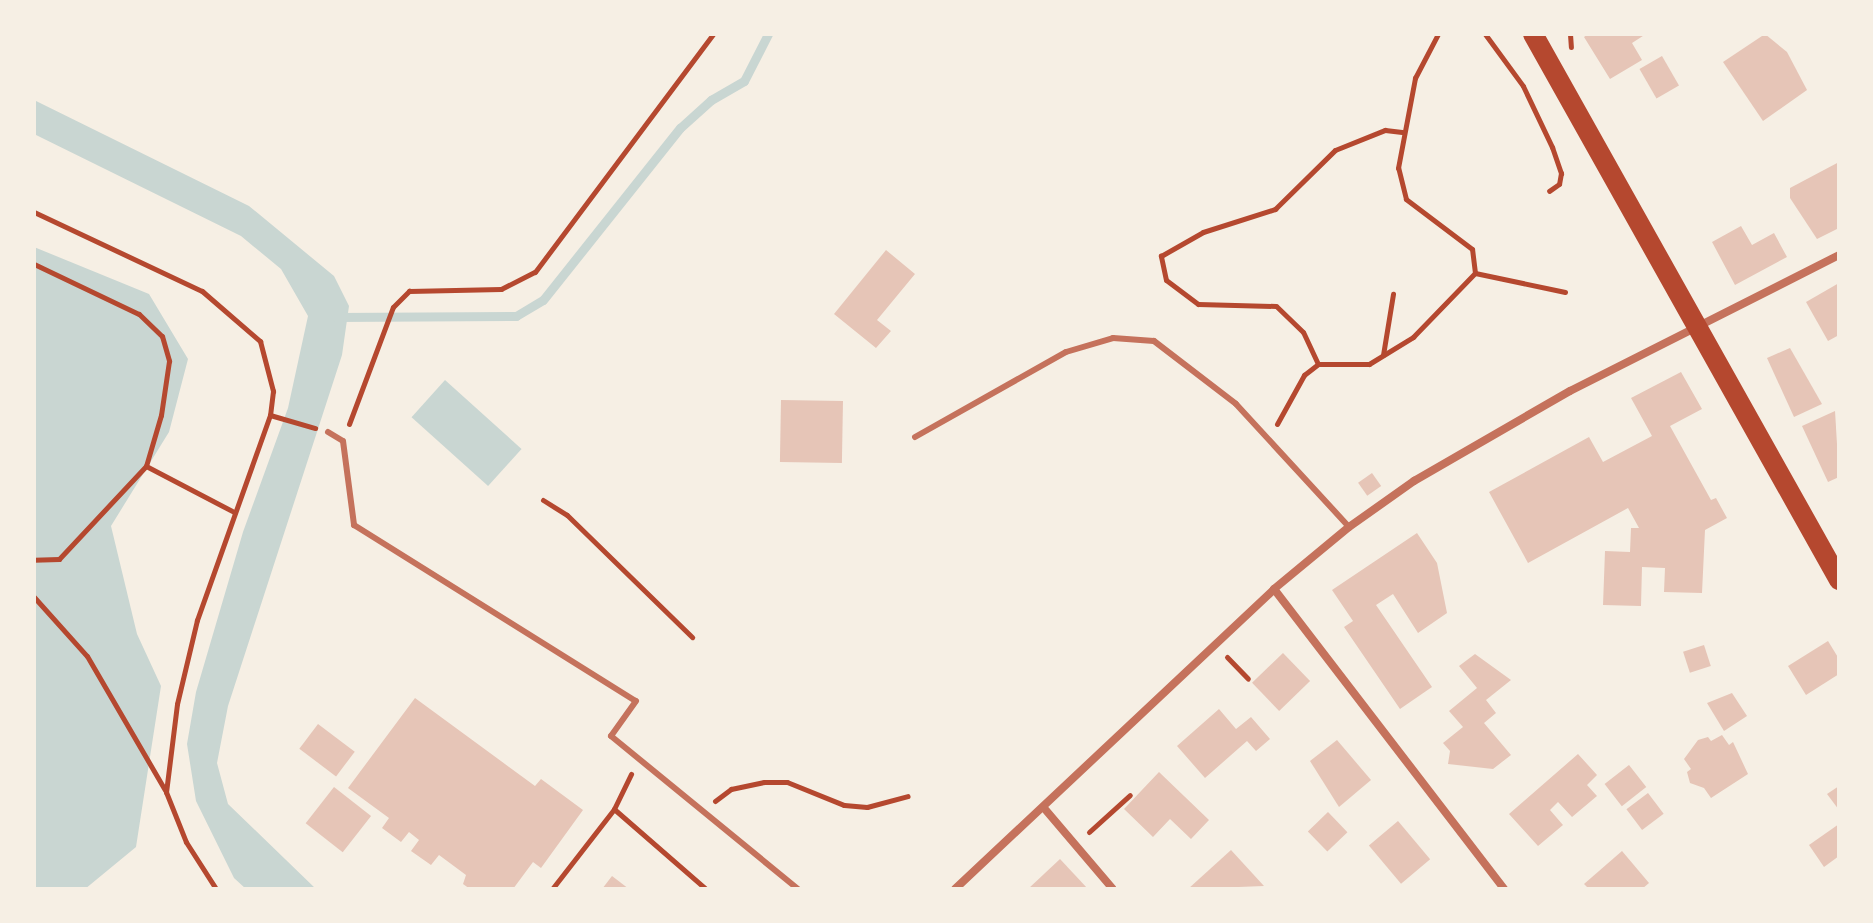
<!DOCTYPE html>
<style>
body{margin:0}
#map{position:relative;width:1873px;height:923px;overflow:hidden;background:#f6efe4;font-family:Helvetica,sans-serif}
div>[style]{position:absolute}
.water>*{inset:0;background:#c9d6d2;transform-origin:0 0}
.stream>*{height:9px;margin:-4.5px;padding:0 4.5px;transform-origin:4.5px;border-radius:4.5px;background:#c9d6d2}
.building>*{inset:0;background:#e6c5b7;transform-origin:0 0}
.path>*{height:5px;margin:-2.5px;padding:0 2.5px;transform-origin:2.5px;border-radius:2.5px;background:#b5482f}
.service>*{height:6px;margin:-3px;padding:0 3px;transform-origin:3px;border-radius:3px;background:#c5725c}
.minor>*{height:8px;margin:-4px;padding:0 4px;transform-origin:4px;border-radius:4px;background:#c5725c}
.primary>*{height:20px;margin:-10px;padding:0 10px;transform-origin:10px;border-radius:10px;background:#b5482f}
span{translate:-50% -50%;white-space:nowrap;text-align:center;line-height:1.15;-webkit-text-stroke:7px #f6efe4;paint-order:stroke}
.frame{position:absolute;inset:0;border:36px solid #f6efe4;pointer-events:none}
</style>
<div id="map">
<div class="water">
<i style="clip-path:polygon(34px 100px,249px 206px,334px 276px,349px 306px,342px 355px,228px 706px,217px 763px,228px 804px,316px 889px,246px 889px,234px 878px,196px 801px,187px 744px,196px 692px,243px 532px,288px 408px,308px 316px,281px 269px,241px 236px,34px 134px)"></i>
<i style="clip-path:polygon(34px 247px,149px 294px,188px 359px,169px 432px,111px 526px,137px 634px,161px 686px,136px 847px,85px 889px,34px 889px)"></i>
<i style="left:445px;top:380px;width:103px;height:50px;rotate:42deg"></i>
</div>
<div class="stream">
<i style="left:336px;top:317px;width:180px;rotate:-0.3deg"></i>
<i style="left:516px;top:316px;width:31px;rotate:-31deg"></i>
<i style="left:543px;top:300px;width:220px;rotate:-51.5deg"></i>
<i style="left:680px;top:128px;width:42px;rotate:-42.1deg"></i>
<i style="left:711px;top:100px;width:38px;rotate:-30deg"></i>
<i style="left:744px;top:81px;width:53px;rotate:-62.9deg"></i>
</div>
<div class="building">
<i style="clip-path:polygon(1588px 34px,1646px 34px,1632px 43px,1642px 60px,1610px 79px,1584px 37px)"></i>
<i style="clip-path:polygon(1765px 34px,1787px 52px,1807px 90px,1763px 121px,1723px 62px)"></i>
<i style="left:1662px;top:56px;width:34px;height:26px;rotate:60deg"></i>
<i style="clip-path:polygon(1839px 162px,1839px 228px,1817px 239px,1790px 198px,1790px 188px)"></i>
<i style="clip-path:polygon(1741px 226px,1752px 245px,1774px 233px,1787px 257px,1735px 285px,1712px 242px)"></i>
<i style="clip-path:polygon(886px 250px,915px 274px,877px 320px,891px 331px,876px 348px,834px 314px)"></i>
<i style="clip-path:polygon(1839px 283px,1839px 335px,1828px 341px,1806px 302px)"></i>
<i style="clip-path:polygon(1790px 348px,1822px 404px,1794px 417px,1767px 358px)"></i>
<i style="clip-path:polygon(1681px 372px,1702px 409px,1670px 426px,1711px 500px,1716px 498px,1727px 518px,1705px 530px,1702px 593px,1664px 592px,1665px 568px,1642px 567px,1641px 606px,1603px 605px,1605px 551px,1630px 552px,1631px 528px,1639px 528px,1628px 508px,1528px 563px,1489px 492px,1589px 437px,1603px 462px,1652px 436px,1631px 398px)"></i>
<i style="left:781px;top:400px;width:62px;height:62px;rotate:1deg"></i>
<i style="clip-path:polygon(1835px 411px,1839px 477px,1828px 482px,1802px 426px)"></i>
<i style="left:1372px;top:473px;width:16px;height:17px;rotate:55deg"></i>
<i style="clip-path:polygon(1417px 533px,1437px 563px,1447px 613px,1418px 633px,1393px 594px,1376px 605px,1432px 687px,1400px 709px,1344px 627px,1353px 621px,1332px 590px)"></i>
<i style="clip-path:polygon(1828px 641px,1839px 659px,1839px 674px,1806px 695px,1788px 666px)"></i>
<i style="left:1704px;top:645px;width:22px;height:22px;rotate:72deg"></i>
<i style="left:1283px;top:653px;width:39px;height:43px;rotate:46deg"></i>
<i style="clip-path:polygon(1475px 654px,1511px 680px,1486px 700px,1496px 713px,1484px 723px,1511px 755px,1493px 769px,1448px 764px,1450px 751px,1443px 743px,1463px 727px,1449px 711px,1477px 688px,1459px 666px)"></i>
<i style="clip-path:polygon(1732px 693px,1747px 716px,1724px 731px,1707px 703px)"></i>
<i style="clip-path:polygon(415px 698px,535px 786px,541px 779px,583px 810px,541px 868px,533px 862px,513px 889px,470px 889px,463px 884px,466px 875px,439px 855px,431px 865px,411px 851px,419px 840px,409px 832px,401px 842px,382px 828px,389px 818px,348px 788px)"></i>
<i style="clip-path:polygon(1219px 709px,1236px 729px,1251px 717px,1270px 739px,1256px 751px,1247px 741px,1205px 778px,1177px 746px)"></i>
<i style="left:318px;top:724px;width:46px;height:31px;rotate:37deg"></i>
<i style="clip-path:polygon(1722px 735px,1729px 745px,1733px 742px,1748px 774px,1711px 798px,1704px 788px,1690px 783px,1687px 772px,1691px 769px,1684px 759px,1698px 740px,1708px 737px,1711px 741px)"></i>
<i style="clip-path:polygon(1337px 740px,1371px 780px,1339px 807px,1310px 761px)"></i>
<i style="clip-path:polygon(1578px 754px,1597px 775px,1587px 785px,1597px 796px,1572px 817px,1558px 802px,1550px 810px,1563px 825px,1538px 846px,1509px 814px)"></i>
<i style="left:1629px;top:765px;width:28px;height:31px;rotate:52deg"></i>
<i style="clip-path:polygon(1159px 772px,1209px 820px,1191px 839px,1170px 819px,1153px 837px,1124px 809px)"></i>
<i style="clip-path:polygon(1839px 786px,1839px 810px,1827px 794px)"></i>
<i style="left:334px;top:787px;width:47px;height:46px;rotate:38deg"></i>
<i style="left:1648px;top:793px;width:26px;height:27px;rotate:53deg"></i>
<i style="left:1328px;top:812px;width:28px;height:28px;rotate:46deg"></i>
<i style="left:1398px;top:821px;width:50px;height:38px;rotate:50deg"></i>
<i style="clip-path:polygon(1839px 824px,1839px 856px,1824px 867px,1809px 845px)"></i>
<i style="clip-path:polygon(1231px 850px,1264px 886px,1188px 889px)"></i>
<i style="clip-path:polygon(1622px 851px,1649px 883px,1642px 889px,1589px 889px,1584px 884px)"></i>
<i style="clip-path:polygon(1060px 859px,1088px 889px,1028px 889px)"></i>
<i style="clip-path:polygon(612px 876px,629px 889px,602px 889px)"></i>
</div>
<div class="path">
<i style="left:1485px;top:34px;width:64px;rotate:53.8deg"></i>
<i style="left:1523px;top:86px;width:68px;rotate:64.6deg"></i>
<i style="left:1552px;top:147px;width:28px;rotate:71deg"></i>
<i style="left:1561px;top:173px;width:11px;rotate:100deg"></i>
<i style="left:1559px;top:184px;width:12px;rotate:145deg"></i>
<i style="left:1570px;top:34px;width:13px;rotate:86deg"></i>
<i style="left:34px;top:212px;width:186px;rotate:25.2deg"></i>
<i style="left:202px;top:291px;width:77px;rotate:40.8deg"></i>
<i style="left:260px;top:341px;width:52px;rotate:75.4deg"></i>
<i style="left:273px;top:391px;width:24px;rotate:97deg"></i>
<i style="left:270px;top:415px;width:218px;rotate:109.6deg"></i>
<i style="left:197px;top:620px;width:86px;rotate:103.4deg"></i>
<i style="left:177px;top:704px;width:89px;rotate:97.1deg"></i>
<i style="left:166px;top:792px;width:54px;rotate:68.2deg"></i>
<i style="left:186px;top:842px;width:56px;rotate:57.4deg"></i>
<i style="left:34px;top:264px;width:116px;rotate:25.5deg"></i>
<i style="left:139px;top:314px;width:32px;rotate:44deg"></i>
<i style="left:162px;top:336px;width:26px;rotate:74deg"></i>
<i style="left:169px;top:361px;width:55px;rotate:98.4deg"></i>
<i style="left:161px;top:415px;width:53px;rotate:106.4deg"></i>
<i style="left:146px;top:466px;width:127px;rotate:133.1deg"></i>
<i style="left:59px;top:559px;width:25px;rotate:178deg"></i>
<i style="left:1475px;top:273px;width:92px;rotate:11.9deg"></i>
<i style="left:1383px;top:355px;width:62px;rotate:-80.7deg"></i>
<i style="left:1318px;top:364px;width:35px;rotate:-115deg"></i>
<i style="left:1303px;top:332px;width:37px;rotate:-136deg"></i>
<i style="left:1276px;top:306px;width:78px;rotate:-178.5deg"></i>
<i style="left:1198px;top:304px;width:40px;rotate:-143deg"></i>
<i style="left:1166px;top:280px;width:25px;rotate:-102deg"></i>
<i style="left:1161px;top:256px;width:48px;rotate:-29.7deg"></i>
<i style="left:1203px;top:232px;width:76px;rotate:-17.7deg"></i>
<i style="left:1275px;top:209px;width:84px;rotate:-44.5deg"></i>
<i style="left:1335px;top:150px;width:54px;rotate:-21.8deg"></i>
<i style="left:1385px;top:130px;width:17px;rotate:7deg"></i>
<i style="left:270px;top:415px;width:47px;rotate:16.1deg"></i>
<i style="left:349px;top:424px;width:125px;rotate:-69.4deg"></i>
<i style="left:393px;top:307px;width:23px;rotate:-45deg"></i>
<i style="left:409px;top:291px;width:92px;rotate:-1.2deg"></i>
<i style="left:501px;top:289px;width:38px;rotate:-27deg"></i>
<i style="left:535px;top:272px;width:297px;rotate:-53.2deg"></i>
<i style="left:1277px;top:424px;width:56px;rotate:-61.1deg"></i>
<i style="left:1304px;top:375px;width:18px;rotate:-38deg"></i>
<i style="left:1318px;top:364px;width:51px"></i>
<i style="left:1369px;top:364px;width:52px;rotate:-31.5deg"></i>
<i style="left:1413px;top:337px;width:89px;rotate:-45.9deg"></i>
<i style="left:1475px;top:273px;width:24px;rotate:-97deg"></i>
<i style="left:1472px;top:249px;width:83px;rotate:-142.9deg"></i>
<i style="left:1406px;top:199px;width:32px;rotate:-104deg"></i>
<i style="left:1398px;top:168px;width:92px;rotate:-79.3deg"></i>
<i style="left:1415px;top:78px;width:50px;rotate:-62.4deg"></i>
<i style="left:146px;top:466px;width:99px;rotate:27.6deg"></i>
<i style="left:543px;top:500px;width:28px;rotate:32deg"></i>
<i style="left:567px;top:515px;width:175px;rotate:44.3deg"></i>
<i style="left:34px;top:597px;width:79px;rotate:48.1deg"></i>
<i style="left:87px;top:656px;width:155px;rotate:59.8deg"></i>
<i style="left:1227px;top:657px;width:30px;rotate:46deg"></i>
<i style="left:715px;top:801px;width:20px;rotate:-37deg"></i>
<i style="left:731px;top:789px;width:34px;rotate:-12deg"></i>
<i style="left:764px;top:782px;width:23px"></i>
<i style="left:787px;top:782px;width:61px;rotate:22deg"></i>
<i style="left:844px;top:805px;width:23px;rotate:5deg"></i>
<i style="left:867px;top:807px;width:42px;rotate:-15deg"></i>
<i style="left:614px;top:809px;width:39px;rotate:-64deg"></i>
<i style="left:1089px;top:832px;width:55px;rotate:-42.1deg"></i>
<i style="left:552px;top:889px;width:101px;rotate:-52.2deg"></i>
<i style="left:614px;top:809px;width:122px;rotate:41deg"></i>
</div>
<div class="service">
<i style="left:328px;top:432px;width:17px;rotate:31deg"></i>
<i style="left:343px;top:441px;width:85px;rotate:82.5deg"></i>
<i style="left:354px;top:525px;width:332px;rotate:32deg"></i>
<i style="left:636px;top:701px;width:43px;rotate:125.5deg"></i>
<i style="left:611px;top:736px;width:242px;rotate:39.3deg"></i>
<i style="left:915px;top:437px;width:173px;rotate:-29.4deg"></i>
<i style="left:1066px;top:352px;width:49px;rotate:-16.6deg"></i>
<i style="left:1113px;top:338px;width:41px;rotate:4.2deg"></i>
<i style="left:1154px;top:341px;width:103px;rotate:37.5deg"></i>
<i style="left:1236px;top:404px;width:167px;rotate:47.4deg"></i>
</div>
<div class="minor">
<i style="left:1274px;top:589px;width:378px;rotate:52.5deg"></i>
<i style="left:1044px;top:808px;width:106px;rotate:49.6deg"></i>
<i style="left:955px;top:889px;width:438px;rotate:-43.2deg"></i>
<i style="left:1274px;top:589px;width:97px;rotate:-39.6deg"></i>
<i style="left:1349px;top:527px;width:80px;rotate:-35.3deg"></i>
<i style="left:1414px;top:481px;width:180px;rotate:-30deg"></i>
<i style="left:1570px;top:391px;width:301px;rotate:-26.8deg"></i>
</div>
<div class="primary">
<i style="left:1533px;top:34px;width:626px;rotate:60.73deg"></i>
</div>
<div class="frame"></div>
</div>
